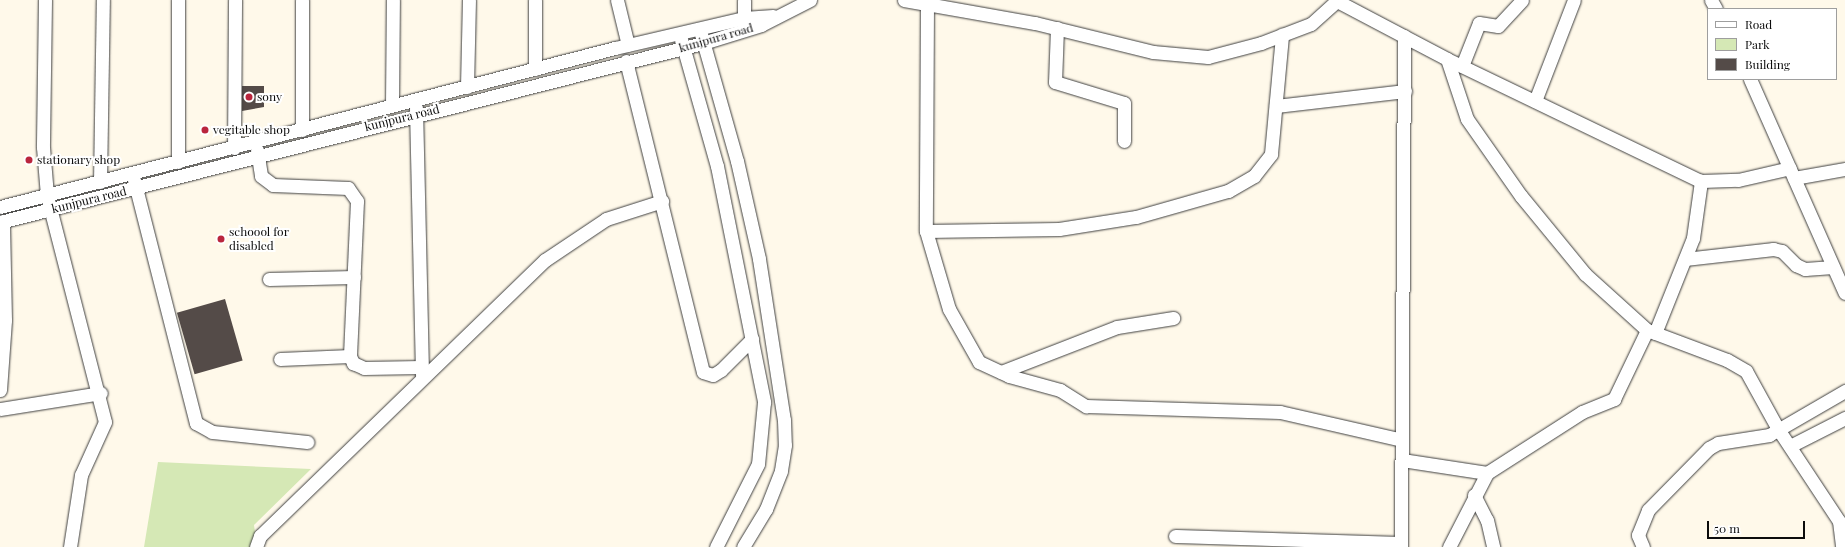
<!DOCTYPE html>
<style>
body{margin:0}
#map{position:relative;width:1845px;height:547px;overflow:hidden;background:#fff9ea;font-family:"Playfair Display",serif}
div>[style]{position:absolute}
.green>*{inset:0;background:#d5e8b5}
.building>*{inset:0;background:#544b48;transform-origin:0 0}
.roads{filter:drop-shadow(0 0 1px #3f3f3f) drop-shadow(0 0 1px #3f3f3f)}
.minor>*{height:13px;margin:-6.5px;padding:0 6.5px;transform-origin:6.5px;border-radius:6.5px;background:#fff}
.dots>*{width:11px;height:11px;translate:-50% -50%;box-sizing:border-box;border:2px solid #fff;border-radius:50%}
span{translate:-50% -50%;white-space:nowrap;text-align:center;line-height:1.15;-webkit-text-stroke:4px #fff;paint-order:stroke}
.street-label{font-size:12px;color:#0c0c0c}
.poi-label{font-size:12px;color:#0c0c0c}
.left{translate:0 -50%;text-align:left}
.legend{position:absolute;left:1707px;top:8px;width:130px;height:72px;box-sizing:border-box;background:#fff;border:1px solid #9e9e9e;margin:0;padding:5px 7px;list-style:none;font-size:12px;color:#0c0c0c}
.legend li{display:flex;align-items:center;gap:8px;height:20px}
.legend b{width:20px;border:1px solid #9e9e9e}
.scale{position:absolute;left:1707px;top:521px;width:98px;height:18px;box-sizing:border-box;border:2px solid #0c0c0c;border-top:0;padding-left:5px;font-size:12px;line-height:14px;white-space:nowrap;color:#0c0c0c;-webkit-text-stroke:3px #fff;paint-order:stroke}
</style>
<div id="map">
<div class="green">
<i style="clip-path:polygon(158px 462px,311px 469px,254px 525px,257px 547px,144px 547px)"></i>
</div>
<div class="building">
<i style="clip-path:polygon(242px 86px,264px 86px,264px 107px,242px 111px)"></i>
<i style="left:225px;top:299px;width:64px;height:50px;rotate:74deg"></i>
</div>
<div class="roads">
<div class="minor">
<i style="left:45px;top:0;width:147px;rotate:90.8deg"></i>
<i style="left:43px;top:147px;width:49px;rotate:85.3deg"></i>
<i style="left:47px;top:196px;width:233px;rotate:75.6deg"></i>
<i style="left:105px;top:422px;width:58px;rotate:114.4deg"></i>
<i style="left:81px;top:475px;width:73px;rotate:98.7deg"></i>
<i style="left:178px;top:0;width:162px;rotate:90deg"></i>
<i style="left:535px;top:0;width:69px;rotate:90deg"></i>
<i style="left:617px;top:0;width:46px;rotate:76.3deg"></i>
<i style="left:904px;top:0;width:133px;rotate:10deg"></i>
<i style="left:1035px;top:23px;width:122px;rotate:13.8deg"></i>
<i style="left:1153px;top:52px;width:55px;rotate:5.2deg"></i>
<i style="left:1208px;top:57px;width:55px;rotate:-14.8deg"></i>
<i style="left:1261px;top:43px;width:53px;rotate:-20.8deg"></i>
<i style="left:1311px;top:24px;width:36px;rotate:-42deg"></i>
<i style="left:1711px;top:0;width:10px;rotate:61deg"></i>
<i style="left:1337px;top:1px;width:124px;rotate:27.8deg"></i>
<i style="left:1447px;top:59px;width:282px;rotate:25.7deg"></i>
<i style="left:1701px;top:181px;width:37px;rotate:-2deg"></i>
<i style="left:1738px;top:180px;width:53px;rotate:-13deg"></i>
<i style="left:927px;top:4px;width:227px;rotate:90.3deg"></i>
<i style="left:926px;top:231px;width:81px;rotate:73.6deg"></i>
<i style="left:949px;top:309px;width:61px;rotate:60.5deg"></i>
<i style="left:979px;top:362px;width:33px;rotate:25deg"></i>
<i style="left:1009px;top:376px;width:53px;rotate:15.4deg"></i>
<i style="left:1060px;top:390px;width:31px;rotate:32deg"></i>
<i style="left:1086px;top:406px;width:194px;rotate:1.8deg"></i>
<i style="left:1280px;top:412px;width:125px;rotate:12.9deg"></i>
<i style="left:744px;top:18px;width:18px;rotate:-90deg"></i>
<i style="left:1057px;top:28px;width:54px;rotate:92.1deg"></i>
<i style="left:1055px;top:82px;width:72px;rotate:16.9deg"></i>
<i style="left:1124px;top:103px;width:38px;rotate:90deg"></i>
<i style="left:701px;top:34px;width:132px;rotate:74.2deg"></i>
<i style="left:737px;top:161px;width:100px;rotate:77.3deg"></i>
<i style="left:759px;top:259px;width:163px;rotate:81.2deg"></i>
<i style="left:784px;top:420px;width:25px;rotate:88deg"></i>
<i style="left:785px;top:445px;width:26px;rotate:99deg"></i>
<i style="left:781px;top:471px;width:41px;rotate:111.5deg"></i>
<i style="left:766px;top:509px;width:44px;rotate:121.2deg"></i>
<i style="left:681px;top:39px;width:132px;rotate:74.2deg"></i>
<i style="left:717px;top:166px;width:241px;rotate:78.7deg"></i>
<i style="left:764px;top:402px;width:62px;rotate:95.5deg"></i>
<i style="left:758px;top:464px;width:93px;rotate:116.8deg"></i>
<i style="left:1447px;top:59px;width:63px;rotate:71.6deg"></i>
<i style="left:1467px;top:119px;width:94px;rotate:55deg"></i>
<i style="left:1521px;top:196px;width:101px;rotate:50.6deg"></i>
<i style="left:1585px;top:274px;width:84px;rotate:42.1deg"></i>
<i style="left:1647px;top:330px;width:85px;rotate:20.6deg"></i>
<i style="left:1727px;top:360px;width:22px;rotate:30deg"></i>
<i style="left:1746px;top:371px;width:66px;rotate:61.1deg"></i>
<i style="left:1778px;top:429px;width:110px;rotate:56.5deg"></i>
<i style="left:1839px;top:521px;width:26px;rotate:83deg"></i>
<i style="left:626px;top:61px;width:320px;rotate:76.1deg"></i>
<i style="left:703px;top:372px;width:10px;rotate:17deg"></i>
<i style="left:713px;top:375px;width:9px;rotate:-32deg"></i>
<i style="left:721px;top:370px;width:44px;rotate:-45deg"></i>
<i style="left:1462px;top:66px;width:46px;rotate:-68.4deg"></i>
<i style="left:1479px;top:23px;width:19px;rotate:9deg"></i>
<i style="left:1498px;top:26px;width:35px;rotate:-47deg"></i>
<i style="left:1750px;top:79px;width:234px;rotate:66.1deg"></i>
<i style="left:467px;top:87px;width:87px;rotate:-88.7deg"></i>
<i style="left:1535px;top:101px;width:108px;rotate:-68.9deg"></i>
<i style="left:392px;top:105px;width:105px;rotate:-89.5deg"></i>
<i style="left:1276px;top:106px;width:130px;rotate:-6.6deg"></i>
<i style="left:416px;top:108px;width:269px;rotate:88.7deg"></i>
<i style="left:302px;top:130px;width:130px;rotate:-90deg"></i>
<i style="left:234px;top:148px;width:148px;rotate:-89.6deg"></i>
<i style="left:257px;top:150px;width:26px;rotate:81deg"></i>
<i style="left:261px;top:176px;width:15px;rotate:37deg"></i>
<i style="left:273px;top:185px;width:75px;rotate:2.3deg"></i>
<i style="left:348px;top:188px;width:16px;rotate:55deg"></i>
<i style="left:357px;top:201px;width:155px;rotate:92.6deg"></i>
<i style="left:350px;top:356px;width:70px;rotate:177.5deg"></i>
<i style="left:1794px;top:178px;width:52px;rotate:-10deg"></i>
<i style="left:134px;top:180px;width:251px;rotate:75.7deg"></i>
<i style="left:196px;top:423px;width:18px;rotate:29deg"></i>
<i style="left:212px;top:432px;width:96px;rotate:6deg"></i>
<i style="left:100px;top:182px;width:182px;rotate:-89.1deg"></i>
<i style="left:0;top:207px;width:635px;rotate:-14.5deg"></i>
<i style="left:615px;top:48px;width:132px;rotate:-13.1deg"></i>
<i style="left:744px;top:18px;width:29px;rotate:-4deg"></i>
<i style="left:0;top:222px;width:725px;rotate:-14.29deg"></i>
<i style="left:703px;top:43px;width:61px;rotate:-17.2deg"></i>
<i style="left:761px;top:25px;width:55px;rotate:-27deg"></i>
<i style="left:926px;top:231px;width:133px;rotate:-0.9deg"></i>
<i style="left:1059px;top:229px;width:78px;rotate:-8.9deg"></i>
<i style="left:1136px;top:217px;width:96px;rotate:-15.8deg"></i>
<i style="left:1228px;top:191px;width:30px;rotate:-30deg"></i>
<i style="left:1254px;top:176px;width:28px;rotate:-52deg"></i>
<i style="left:1271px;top:154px;width:120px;rotate:-84.7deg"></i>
<i style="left:1685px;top:259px;width:89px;rotate:-6.5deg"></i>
<i style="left:1773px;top:249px;width:9px;rotate:13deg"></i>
<i style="left:1782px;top:251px;width:20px;rotate:45deg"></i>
<i style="left:1796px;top:265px;width:10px;rotate:24deg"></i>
<i style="left:1805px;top:269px;width:28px;rotate:-4deg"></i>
<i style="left:269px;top:279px;width:85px;rotate:-1.3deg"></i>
<i style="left:1655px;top:333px;width:102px;rotate:-68.2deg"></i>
<i style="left:1693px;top:238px;width:58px;rotate:-82deg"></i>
<i style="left:350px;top:356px;width:8px;rotate:67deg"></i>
<i style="left:353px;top:363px;width:12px;rotate:24deg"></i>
<i style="left:364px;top:368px;width:57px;rotate:-1deg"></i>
<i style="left:1001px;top:372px;width:124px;rotate:-21.2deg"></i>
<i style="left:1117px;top:327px;width:57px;rotate:-9.1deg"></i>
<i style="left:0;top:390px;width:70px;rotate:-85.9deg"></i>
<i style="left:5px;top:320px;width:99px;rotate:-91.2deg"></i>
<i style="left:0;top:409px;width:102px;rotate:-9deg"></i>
<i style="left:1790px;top:446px;width:62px;rotate:-27deg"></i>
<i style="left:1402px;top:460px;width:86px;rotate:8.7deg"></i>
<i style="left:1474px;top:495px;width:28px;rotate:63deg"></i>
<i style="left:1487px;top:520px;width:28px;rotate:77deg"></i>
<i style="left:1175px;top:536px;width:226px;rotate:1.8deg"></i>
<i style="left:256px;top:547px;width:12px;rotate:-70deg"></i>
<i style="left:260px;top:536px;width:397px;rotate:-44.1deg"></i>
<i style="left:545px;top:260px;width:73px;rotate:-33.9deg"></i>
<i style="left:606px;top:219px;width:59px;rotate:-17.8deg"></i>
<i style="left:1401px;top:547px;width:511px;rotate:-89.66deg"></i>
<i style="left:1449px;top:547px;width:83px;rotate:-62.8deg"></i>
<i style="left:1487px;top:473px;width:113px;rotate:-32.7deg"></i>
<i style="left:1582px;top:412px;width:35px;rotate:-22deg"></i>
<i style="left:1614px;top:399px;width:76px;rotate:-64.4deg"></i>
<i style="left:1643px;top:547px;width:13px;rotate:-113deg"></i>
<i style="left:1638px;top:535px;width:27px;rotate:-68deg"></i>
<i style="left:1648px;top:510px;width:87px;rotate:-45.5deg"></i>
<i style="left:1709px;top:448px;width:10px;rotate:-29deg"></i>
<i style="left:1718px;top:443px;width:52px;rotate:-8.9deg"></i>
<i style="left:1769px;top:435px;width:88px;rotate:-30.1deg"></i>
</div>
</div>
<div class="dots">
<i style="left:249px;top:97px;background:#ba253d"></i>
<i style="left:205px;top:130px;background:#ba253d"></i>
<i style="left:29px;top:160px;background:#ba253d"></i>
<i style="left:221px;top:239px;background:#ba253d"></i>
</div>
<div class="street-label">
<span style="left:716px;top:38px;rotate:-16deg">kunjpura road</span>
<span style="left:402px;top:118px;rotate:-14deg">kunjpura road</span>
<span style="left:89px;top:200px;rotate:-14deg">kunjpura road</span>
</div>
<div class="poi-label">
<span class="left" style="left:257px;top:97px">sony</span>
<span class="left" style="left:213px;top:130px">vegitable shop</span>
<span class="left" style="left:37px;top:160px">stationary shop</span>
<span class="left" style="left:229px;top:239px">schoool for<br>disabled</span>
</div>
<ul class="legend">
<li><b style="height:5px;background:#fff"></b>Road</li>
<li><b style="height:11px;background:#d5e8b5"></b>Park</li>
<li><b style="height:11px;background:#544b48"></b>Building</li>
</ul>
<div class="scale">50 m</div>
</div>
